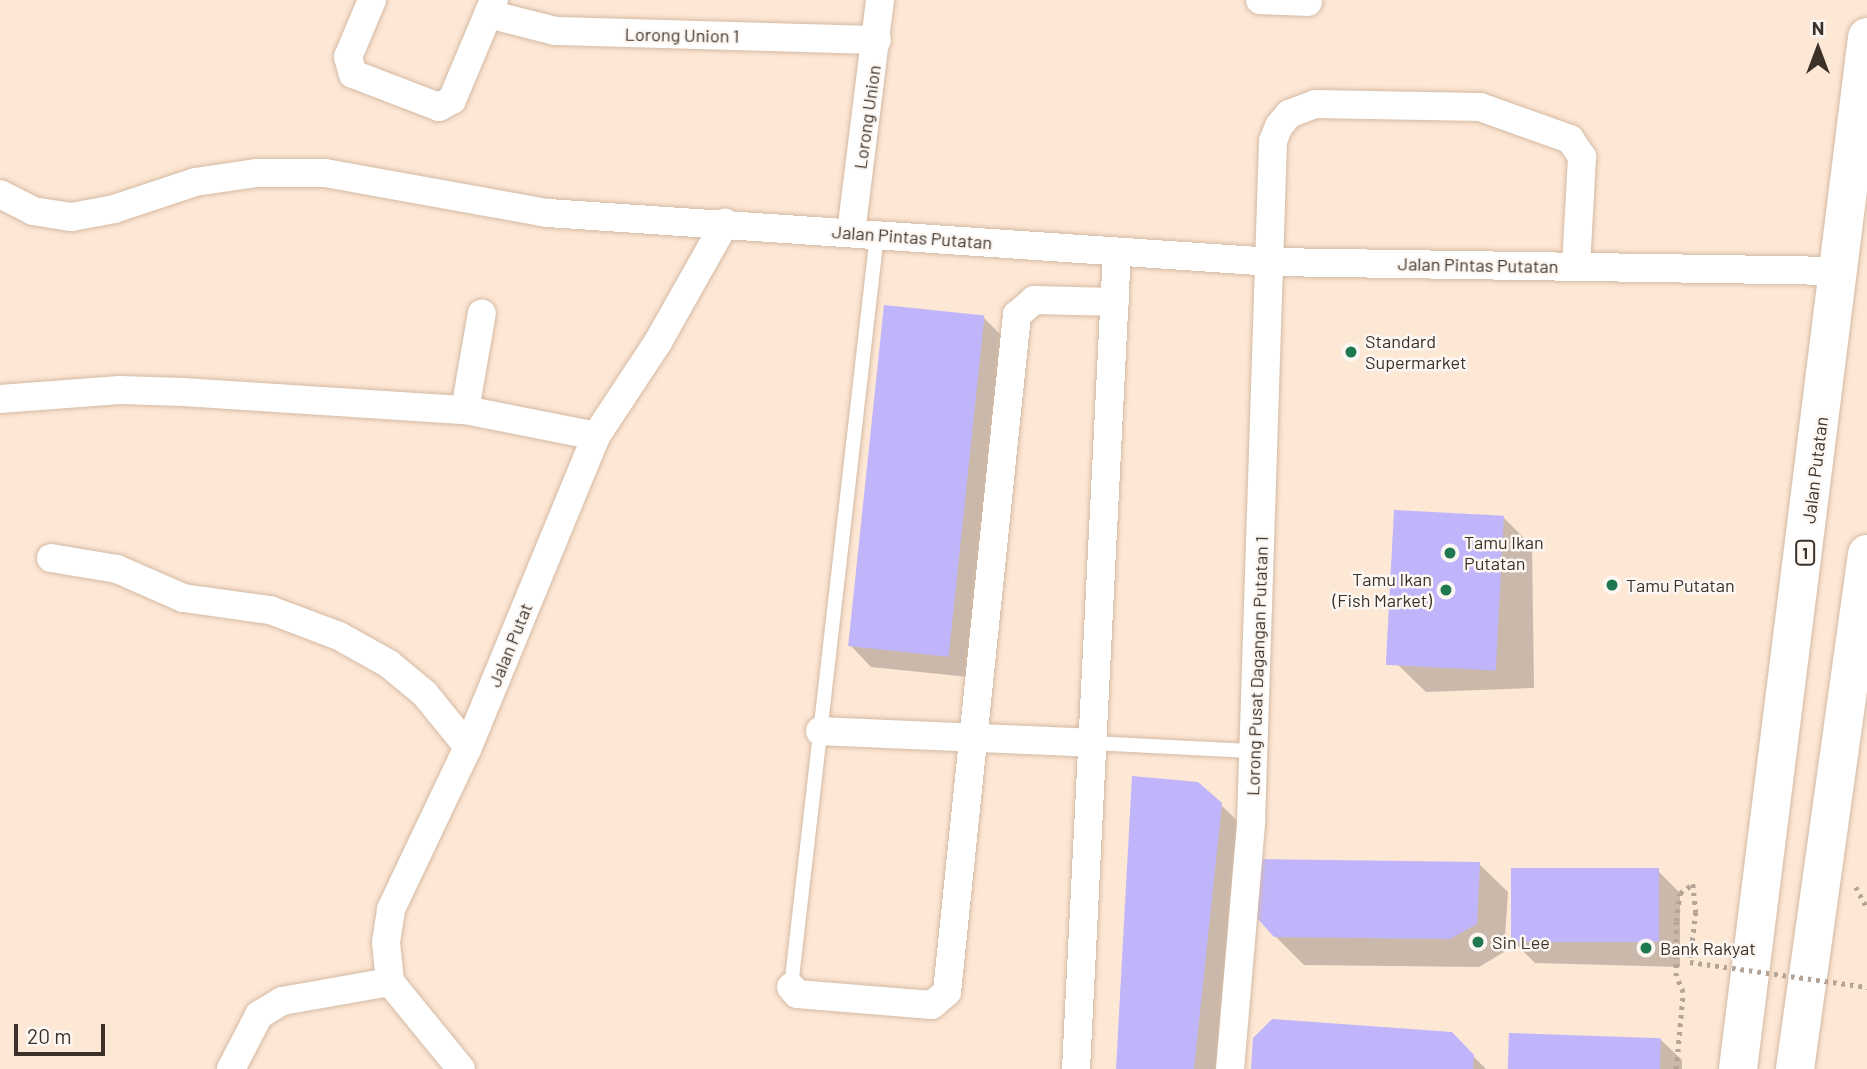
<!DOCTYPE html>
<style>
body{margin:0}
#map{position:relative;width:1867px;height:1069px;overflow:hidden;background:#fde7d5;font-family:Barlow,sans-serif}
div>[style]{position:absolute}
.shadow>*{inset:0;background:#0003}
.building>*{inset:0;background:#c0b5fb;transform-origin:0 0}
.path>*{height:4.5px;margin-top:-2.25px;transform-origin:0;background:repeating-linear-gradient(90deg,#b5a395 0 3.5px,transparent 0 8.5px)}
.roads{filter:drop-shadow(0 0 2px #d4baa4) drop-shadow(0 0 2px #d4baa4)}
.service>*{height:14px;margin:-7px;padding:0 7px;transform-origin:7px;border-radius:7px;background:#fff}
.minor>*{height:28px;margin:-14px;padding:0 14px;transform-origin:14px;border-radius:14px;background:#fff}
.trunk>*{height:38px;margin:-19px;padding:0 19px;transform-origin:19px;border-radius:19px;background:#fff}
.path-bridge>*{height:4.5px;margin-top:-2.25px;transform-origin:0;background:repeating-linear-gradient(90deg,#b5a395 0 3.5px,transparent 0 8.5px)}
.dots>*{width:19px;height:19px;translate:-50% -50%;box-sizing:border-box;border:4px solid #fdf7f3;border-radius:50%}
span{translate:-50% -50%;white-space:nowrap;text-align:center;line-height:1.15;-webkit-text-stroke:5px #fdf7f3;paint-order:stroke}
.shield-label span{padding:2px 5px;background:#fdf7f3;border:2px solid;border-radius:5px;-webkit-text-stroke-width:0}
.shield-label{font-size:16px;color:#3b3128;font-weight:700}
.street-label{font-size:18px;color:#3b3128}
.poi-label{font-size:18px;color:#3b3128}
.left{translate:0 -50%;text-align:left}
.right{translate:-100% -50%;text-align:right}
.north{position:absolute;left:1783px;top:14px;width:70px;height:70px;-webkit-text-stroke:5px #fdf7f3;paint-order:stroke;rotate:0deg;font-size:19px;font-weight:700;line-height:28px;text-align:center;color:#3b3128}
.north::after{content:'';display:block;margin:auto;width:24px;height:32px;background:#3b3128;clip-path:polygon(50% 0,100% 100%,50% 72%,0 100%)}
.scale{position:absolute;left:14px;top:1024px;width:91px;height:32px;box-sizing:border-box;border:4px solid #3b3128;border-top:0;padding-left:9px;font-size:21px;line-height:24px;white-space:nowrap;color:#3b3128;-webkit-text-stroke:5px #fdf7f3;paint-order:stroke}
</style>
<div id="map">
<div class="shadow">
<i style="clip-path:polygon(983px 317px,1005px 339px,969px 677px,871px 667px,850px 645px)"></i>
<i style="clip-path:polygon(1503px 517px,1532px 546px,1534px 688px,1426px 692px,1397px 664px)"></i>
<i style="clip-path:polygon(1221px 805px,1250px 833px,1224px 1069px,1118px 1069px)"></i>
<i style="clip-path:polygon(1479px 864px,1508px 892px,1504px 952px,1479px 967px,1304px 965px,1275px 936px)"></i>
<i style="clip-path:polygon(1658px 871px,1680px 893px,1680px 967px,1535px 963px,1513px 941px)"></i>
<i style="clip-path:polygon(1451px 1034px,1486px 1069px,1253px 1069px)"></i>
<i style="clip-path:polygon(1660px 1039px,1682px 1060px,1682px 1069px,1509px 1069px)"></i>
</div>
<div class="building">
<i style="left:884px;top:305px;width:101px;height:343px;rotate:6deg"></i>
<i style="left:1394px;top:510px;width:110px;height:155px;rotate:3deg"></i>
<i style="clip-path:polygon(1132px 776px,1198px 782px,1222px 803px,1194px 1069px,1116px 1069px)"></i>
<i style="clip-path:polygon(1258px 859px,1480px 862px,1477px 924px,1450px 939px,1274px 937px,1257px 918px)"></i>
<i style="left:1511px;top:868px;width:148px;height:74px"></i>
<i style="clip-path:polygon(1272px 1019px,1452px 1032px,1474px 1055px,1473px 1069px,1251px 1069px,1253px 1038px)"></i>
<i style="left:1509px;top:1033px;width:152px;height:36px;rotate:2deg"></i>
</div>
<div class="path">
<i style="left:1856px;top:887px;width:24px;rotate:62deg"></i>
<i style="left:1676px;top:1069px;width:77px;rotate:-84.8deg"></i>
<i style="left:1683px;top:992px;width:17px;rotate:-114deg"></i>
<i style="left:1676px;top:976px;width:55px;rotate:-90deg"></i>
<i style="left:1676px;top:921px;width:28px;rotate:-82deg"></i>
<i style="left:1680px;top:893px;width:16px;rotate:-35deg"></i>
<i style="left:1693px;top:884px;width:28px;rotate:84deg"></i>
<i style="left:1696px;top:912px;width:50px;rotate:96.8deg"></i>
</div>
<div class="roads">
<div class="service">
<i style="left:1094px;top:743px;width:159px;rotate:2.9deg"></i>
<i style="left:791px;top:987px;width:757px;rotate:-83.48deg"></i>
</div>
<div class="minor">
<i style="left:372px;top:0;width:62px;rotate:112.8deg"></i>
<i style="left:348px;top:57px;width:18px;rotate:74deg"></i>
<i style="left:353px;top:74px;width:92px;rotate:21deg"></i>
<i style="left:439px;top:107px;width:15px;rotate:-28deg"></i>
<i style="left:452px;top:100px;width:108px;rotate:-67.2deg"></i>
<i style="left:1260px;top:0;width:48px;rotate:2.4deg"></i>
<i style="left:488px;top:14px;width:69px;rotate:14.2deg"></i>
<i style="left:555px;top:31px;width:322px;rotate:1.6deg"></i>
<i style="left:0;top:194px;width:37px;rotate:27deg"></i>
<i style="left:33px;top:211px;width:39px;rotate:9deg"></i>
<i style="left:72px;top:217px;width:43px;rotate:-10.8deg"></i>
<i style="left:114px;top:209px;width:85px;rotate:-18.4deg"></i>
<i style="left:195px;top:182px;width:63px;rotate:-8.3deg"></i>
<i style="left:257px;top:173px;width:68px"></i>
<i style="left:325px;top:173px;width:227px;rotate:10.2deg"></i>
<i style="left:548px;top:213px;width:726px;rotate:3.87deg"></i>
<i style="left:1272px;top:262px;width:567px;rotate:0.91deg"></i>
<i style="left:851px;top:233px;width:235px;rotate:-82.9deg"></i>
<i style="left:0;top:399px;width:120px;rotate:-4.3deg"></i>
<i style="left:120px;top:390px;width:63px;rotate:1.8deg"></i>
<i style="left:183px;top:392px;width:283px;rotate:3.7deg"></i>
<i style="left:465px;top:410px;width:134px;rotate:11.2deg"></i>
<i style="left:465px;top:410px;width:98px;rotate:-80.1deg"></i>
<i style="left:51px;top:558px;width:67px;rotate:9.5deg"></i>
<i style="left:117px;top:569px;width:72px;rotate:23.7deg"></i>
<i style="left:183px;top:598px;width:88px;rotate:7.9deg"></i>
<i style="left:270px;top:610px;width:74px;rotate:20.6deg"></i>
<i style="left:339px;top:636px;width:57px;rotate:29.2deg"></i>
<i style="left:389px;top:664px;width:47px;rotate:39.8deg"></i>
<i style="left:425px;top:694px;width:68px;rotate:50.9deg"></i>
<i style="left:820px;top:731px;width:274px;rotate:2.5deg"></i>
<i style="left:791px;top:987px;width:9px;rotate:49deg"></i>
<i style="left:797px;top:994px;width:135px;rotate:4.7deg"></i>
<i style="left:932px;top:1005px;width:20px;rotate:-41deg"></i>
<i style="left:947px;top:992px;width:681px;rotate:-84.1deg"></i>
<i style="left:1017px;top:315px;width:23px;rotate:-41deg"></i>
<i style="left:1034px;top:300px;width:81px;rotate:1.4deg"></i>
<i style="left:231px;top:1069px;width:61px;rotate:-62.6deg"></i>
<i style="left:259px;top:1015px;width:27px;rotate:-31deg"></i>
<i style="left:282px;top:1001px;width:110px;rotate:-10deg"></i>
<i style="left:461px;top:1069px;width:112px;rotate:-129.2deg"></i>
<i style="left:390px;top:982px;width:40px;rotate:-95.7deg"></i>
<i style="left:386px;top:942px;width:33px;rotate:-81deg"></i>
<i style="left:391px;top:909px;width:179px;rotate:-64.6deg"></i>
<i style="left:468px;top:747px;width:336px;rotate:-67.6deg"></i>
<i style="left:596px;top:436px;width:113px;rotate:-56.6deg"></i>
<i style="left:658px;top:342px;width:137px;rotate:-60.6deg"></i>
<i style="left:1076px;top:1069px;width:818px;rotate:-87.13deg"></i>
<i style="left:1230px;top:1069px;width:248px;rotate:-85.1deg"></i>
<i style="left:1251px;top:822px;width:681px;rotate:-88.15deg"></i>
<i style="left:1273px;top:141px;width:16px;rotate:-68deg"></i>
<i style="left:1279px;top:126px;width:16px;rotate:-50deg"></i>
<i style="left:1289px;top:114px;width:28px;rotate:-21deg"></i>
<i style="left:1315px;top:104px;width:165px;rotate:1deg"></i>
<i style="left:1480px;top:107px;width:96px;rotate:19.6deg"></i>
<i style="left:1570px;top:139px;width:22px;rotate:56deg"></i>
<i style="left:1582px;top:157px;width:110px;rotate:93.1deg"></i>
</div>
<div class="trunk">
<i style="left:1738px;top:1069px;width:1040px;rotate:-82.87deg"></i>
<i style="left:1795px;top:1069px;width:520px;rotate:-82.04deg"></i>
</div>
</div>
<div class="path-bridge">
<i style="left:1690px;top:962px;width:179px;rotate:8deg"></i>
</div>
<div class="dots">
<i style="left:1351px;top:352px;background:#20794e"></i>
<i style="left:1450px;top:553px;background:#20794e"></i>
<i style="left:1612px;top:585px;background:#20794e"></i>
<i style="left:1446px;top:590px;background:#20794e"></i>
<i style="left:1478px;top:942px;background:#20794e"></i>
<i style="left:1646px;top:948px;background:#20794e"></i>
</div>
<div class="shield-label">
<span style="left:1805px;top:553px">1</span>
</div>
<div class="street-label">
<span style="left:682px;top:35px;rotate:1deg">Lorong Union 1</span>
<span style="left:867px;top:117px;rotate:-82deg">Lorong Union</span>
<span style="left:912px;top:237px;rotate:4deg">Jalan Pintas Putatan</span>
<span style="left:1478px;top:265px;rotate:1deg">Jalan Pintas Putatan</span>
<span style="left:1815px;top:470px;rotate:-83deg">Jalan Putatan</span>
<span style="left:510px;top:645px;rotate:-68deg">Jalan Putat</span>
<span style="left:1257px;top:666px;rotate:-88deg">Lorong Pusat Dagangan Putatan 1</span>
</div>
<div class="poi-label">
<span class="left" style="left:1365px;top:352px">Standard<br>Supermarket</span>
<span class="left" style="left:1464px;top:553px">Tamu Ikan<br>Putatan</span>
<span class="right" style="left:1432px;top:590px">Tamu Ikan<br>(Fish Market)</span>
<span class="left" style="left:1626px;top:585px">Tamu Putatan</span>
<span class="left" style="left:1492px;top:942px">Sin Lee</span>
<span class="left" style="left:1660px;top:948px">Bank Rakyat</span>
</div>
<div class="north">N</div>
<div class="scale">20 m</div>
</div>
